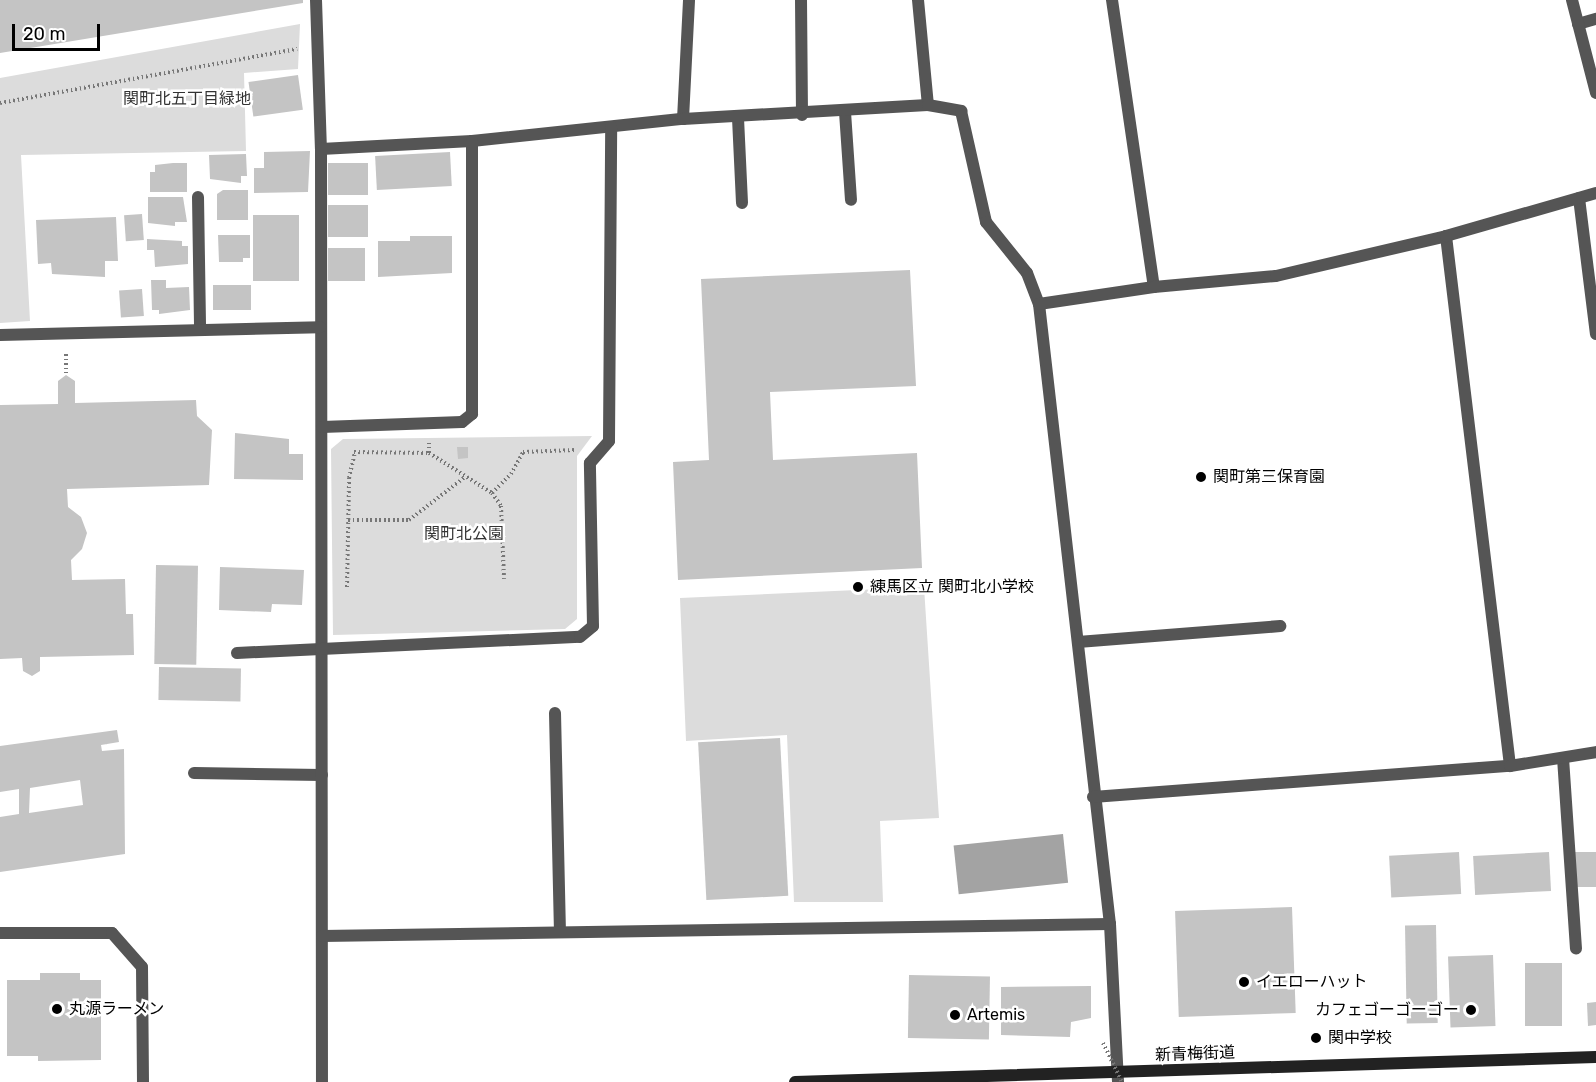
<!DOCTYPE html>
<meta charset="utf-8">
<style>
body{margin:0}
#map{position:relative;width:1596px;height:1082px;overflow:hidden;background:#fff;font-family:Rubik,"Noto Sans JP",sans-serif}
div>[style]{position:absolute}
.green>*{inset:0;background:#dcdcdc}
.water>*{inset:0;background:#a3a3a3;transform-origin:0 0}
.building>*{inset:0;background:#c4c4c4;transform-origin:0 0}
.path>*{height:4px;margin-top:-2px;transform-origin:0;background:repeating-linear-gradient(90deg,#777 0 1.5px,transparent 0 4.5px)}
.lane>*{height:12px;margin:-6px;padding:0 6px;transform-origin:6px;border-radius:6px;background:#555}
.street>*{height:12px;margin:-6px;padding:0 6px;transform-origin:6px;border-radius:6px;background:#555}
.secondary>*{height:12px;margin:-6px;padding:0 6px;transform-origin:6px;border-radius:6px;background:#222}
.path-bridge>*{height:4px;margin-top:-2px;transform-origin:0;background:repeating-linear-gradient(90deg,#777 0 1.5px,transparent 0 4.5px)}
.dots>*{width:16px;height:16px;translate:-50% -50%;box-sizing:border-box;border:3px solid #fff;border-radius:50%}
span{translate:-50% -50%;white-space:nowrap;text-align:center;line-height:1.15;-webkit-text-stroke:5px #fff;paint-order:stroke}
.park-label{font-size:16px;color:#333}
.poi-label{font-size:16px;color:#000}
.left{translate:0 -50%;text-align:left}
.right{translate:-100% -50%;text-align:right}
.street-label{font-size:16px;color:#000}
.scale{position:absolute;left:12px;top:24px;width:88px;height:27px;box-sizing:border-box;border:3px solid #000;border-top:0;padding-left:8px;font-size:18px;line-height:21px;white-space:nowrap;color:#000;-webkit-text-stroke:4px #fff;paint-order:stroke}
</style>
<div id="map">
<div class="green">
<i style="clip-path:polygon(300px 24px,298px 69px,244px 73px,246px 151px,21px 155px,30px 321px,0 323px,0 78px)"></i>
<i style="clip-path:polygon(592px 436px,577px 456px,577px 619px,565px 629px,333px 635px,331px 449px,343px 439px)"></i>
<i style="clip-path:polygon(924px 587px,939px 818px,880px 821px,883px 902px,794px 902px,787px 735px,686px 741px,680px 598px)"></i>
</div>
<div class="water">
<i style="left:1063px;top:834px;width:49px;height:110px;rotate:84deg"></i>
</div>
<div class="building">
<i style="clip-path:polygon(0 0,303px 0,303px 3px,0 53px)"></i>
<i style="left:298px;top:75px;width:35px;height:50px;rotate:82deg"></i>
<i style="clip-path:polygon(310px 151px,308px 192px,254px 193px,254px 168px,264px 168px,264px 152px)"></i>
<i style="left:450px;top:152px;width:34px;height:75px;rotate:87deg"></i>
<i style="clip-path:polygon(246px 154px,247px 176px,241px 176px,241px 183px,210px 179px,209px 155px)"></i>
<i style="clip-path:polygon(173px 163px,187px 163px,187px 192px,150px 192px,150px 172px,155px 172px,155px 165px)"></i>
<i style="left:328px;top:163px;width:40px;height:32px"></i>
<i style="clip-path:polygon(223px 190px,248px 190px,248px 220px,217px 220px,217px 194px)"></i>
<i style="clip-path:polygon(148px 197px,183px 197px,187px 222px,175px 222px,175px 226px,148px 223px)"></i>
<i style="left:368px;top:205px;width:32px;height:40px;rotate:90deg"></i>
<i style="left:142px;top:214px;width:26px;height:18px;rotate:86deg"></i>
<i style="left:253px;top:215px;width:46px;height:66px"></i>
<i style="clip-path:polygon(116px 217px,118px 261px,105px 261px,105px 277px,52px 274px,51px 263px,38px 264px,36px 220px)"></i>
<i style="clip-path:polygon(218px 235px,250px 235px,250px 258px,243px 258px,243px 262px,219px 262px)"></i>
<i style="clip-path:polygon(410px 236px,452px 236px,452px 273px,378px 277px,378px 241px,410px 241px)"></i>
<i style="clip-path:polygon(147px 239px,182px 241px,182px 246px,188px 246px,188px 264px,155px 267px,154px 250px,147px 250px)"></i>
<i style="left:365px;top:248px;width:33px;height:37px;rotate:90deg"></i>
<i style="clip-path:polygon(910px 270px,916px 386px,770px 392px,773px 460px,917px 453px,922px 568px,678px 580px,673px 462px,709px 460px,701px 279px)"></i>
<i style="clip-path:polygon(151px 280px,166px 280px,166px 288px,189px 287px,190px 310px,159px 314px,159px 310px,152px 310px)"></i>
<i style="left:213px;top:285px;width:38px;height:25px"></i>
<i style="left:142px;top:289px;width:27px;height:23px;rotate:86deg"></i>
<i style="clip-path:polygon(66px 375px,75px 381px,75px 403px,196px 400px,197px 416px,212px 430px,209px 485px,67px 489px,68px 507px,81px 517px,87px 533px,82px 549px,71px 560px,72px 580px,125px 579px,126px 614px,133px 614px,134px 655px,40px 657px,40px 671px,32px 676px,23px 671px,22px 658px,0 659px,0 405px,58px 404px,58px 381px)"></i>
<i style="clip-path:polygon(235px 433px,289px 439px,289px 454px,303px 454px,303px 480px,234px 479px)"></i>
<i style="clip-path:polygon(457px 447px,468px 447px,468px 458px,458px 459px)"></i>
<i style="left:156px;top:565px;width:42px;height:99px;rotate:1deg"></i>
<i style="clip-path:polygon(220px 567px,304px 570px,302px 605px,272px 604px,271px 612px,219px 610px)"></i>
<i style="left:159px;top:667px;width:82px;height:33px;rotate:1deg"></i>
<i style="clip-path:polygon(evenodd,117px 730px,119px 742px,101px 745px,102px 751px,124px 749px,125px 854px,0 872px,0 817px,19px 814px,19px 789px,0 792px,0 746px,117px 730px,80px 780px,83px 805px,29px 813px,30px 788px,80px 780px)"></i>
<i style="left:780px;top:738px;width:158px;height:82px;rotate:87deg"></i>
<i style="left:1459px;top:852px;width:42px;height:70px;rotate:87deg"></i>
<i style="left:1549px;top:852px;width:39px;height:76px;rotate:87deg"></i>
<i style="left:1575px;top:852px;width:21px;height:35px"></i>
<i style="left:1292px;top:907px;width:106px;height:117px;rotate:88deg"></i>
<i style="left:1436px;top:925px;width:98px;height:31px;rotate:89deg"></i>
<i style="left:1493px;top:955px;width:71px;height:45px;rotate:88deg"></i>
<i style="left:1525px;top:963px;width:37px;height:63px"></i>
<i style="clip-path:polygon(40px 973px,80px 973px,80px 980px,101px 980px,101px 1060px,38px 1061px,38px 1056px,7px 1056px,7px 980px,40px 980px)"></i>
<i style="left:909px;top:975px;width:81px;height:63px;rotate:1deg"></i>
<i style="clip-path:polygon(1091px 986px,1091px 1018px,1071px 1022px,1070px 1037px,1001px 1035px,1001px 987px)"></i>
<i style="clip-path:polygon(1596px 1002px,1596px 1025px,1588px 1026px,1587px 1003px)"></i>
</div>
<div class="path">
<i style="left:0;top:103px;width:302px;rotate:-10.3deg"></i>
<i style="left:66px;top:354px;width:19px;rotate:90deg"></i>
<i style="left:354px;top:452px;width:75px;rotate:0.8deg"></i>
<i style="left:429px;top:453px;width:10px;rotate:-90deg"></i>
<i style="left:429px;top:453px;width:75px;rotate:32.4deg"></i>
<i style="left:492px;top:493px;width:16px;rotate:55deg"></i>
<i style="left:501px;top:506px;width:73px;rotate:87.6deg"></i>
<i style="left:492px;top:493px;width:27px;rotate:-45deg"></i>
<i style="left:511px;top:474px;width:25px;rotate:-61deg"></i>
<i style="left:523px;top:452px;width:52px;rotate:-2.2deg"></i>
<i style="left:348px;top:520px;width:61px"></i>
<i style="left:409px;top:520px;width:71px;rotate:-37.5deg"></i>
<i style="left:347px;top:587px;width:109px;rotate:-88.9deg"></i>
<i style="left:349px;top:478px;width:26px;rotate:-77deg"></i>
</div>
<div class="lane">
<i style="left:801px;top:0;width:115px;rotate:89.5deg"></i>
<i style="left:1578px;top:24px;width:19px;rotate:-16deg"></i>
<i style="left:845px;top:112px;width:88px;rotate:86.1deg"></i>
<i style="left:738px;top:118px;width:85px;rotate:87.3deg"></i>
<i style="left:683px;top:119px;width:119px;rotate:-87.1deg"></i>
<i style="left:198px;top:197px;width:132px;rotate:89.1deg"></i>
<i style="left:1078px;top:642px;width:203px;rotate:-4.5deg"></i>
<i style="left:237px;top:653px;width:84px;rotate:-2.7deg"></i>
<i style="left:555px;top:713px;width:217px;rotate:88.7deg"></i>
<i style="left:1563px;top:758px;width:191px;rotate:86.1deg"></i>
<i style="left:194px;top:773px;width:128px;rotate:0.9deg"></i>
<i style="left:0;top:933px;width:112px"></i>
<i style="left:112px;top:933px;width:45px;rotate:48.6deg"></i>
<i style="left:142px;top:967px;width:115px;rotate:89.5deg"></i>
</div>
<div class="street">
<i style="left:316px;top:0;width:149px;rotate:88.1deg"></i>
<i style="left:321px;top:149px;width:933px;rotate:89.94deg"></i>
<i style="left:918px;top:0;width:105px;rotate:84.6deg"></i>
<i style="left:1112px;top:0;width:290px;rotate:81.7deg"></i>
<i style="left:1572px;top:0;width:96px;rotate:75.5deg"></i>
<i style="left:321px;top:149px;width:151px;rotate:-3deg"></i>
<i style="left:472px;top:141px;width:212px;rotate:-6deg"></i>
<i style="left:683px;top:119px;width:245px;rotate:-3.3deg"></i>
<i style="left:928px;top:105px;width:34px;rotate:10deg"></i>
<i style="left:961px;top:111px;width:114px;rotate:77.3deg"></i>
<i style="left:986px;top:222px;width:65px;rotate:51.2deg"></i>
<i style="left:1027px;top:273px;width:33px;rotate:69deg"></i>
<i style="left:1039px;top:304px;width:624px;rotate:83.47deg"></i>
<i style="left:1110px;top:924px;width:158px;rotate:87.1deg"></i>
<i style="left:1579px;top:198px;width:137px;rotate:82.9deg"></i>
<i style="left:1446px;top:236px;width:534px;rotate:83.11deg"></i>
<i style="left:1039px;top:304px;width:116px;rotate:-8.4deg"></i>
<i style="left:1154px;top:287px;width:122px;rotate:-5.2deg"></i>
<i style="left:1276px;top:276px;width:175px;rotate:-13.2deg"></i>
<i style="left:1446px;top:236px;width:156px;rotate:-16deg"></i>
<i style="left:0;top:335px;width:320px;rotate:-1.4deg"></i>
<i style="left:322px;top:427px;width:140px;rotate:-2deg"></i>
<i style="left:462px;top:422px;width:13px;rotate:-39deg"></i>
<i style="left:472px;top:414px;width:273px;rotate:-90deg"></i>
<i style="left:321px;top:649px;width:259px;rotate:-2.7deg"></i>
<i style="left:580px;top:637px;width:17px;rotate:-40deg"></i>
<i style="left:593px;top:626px;width:163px;rotate:-91.1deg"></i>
<i style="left:590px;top:463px;width:29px;rotate:-49deg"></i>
<i style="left:609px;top:441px;width:314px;rotate:-89.6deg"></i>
<i style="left:1093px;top:797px;width:418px;rotate:-4.3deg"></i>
<i style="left:1510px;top:766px;width:87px;rotate:-9.2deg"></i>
<i style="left:322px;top:936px;width:788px;rotate:-0.87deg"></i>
</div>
<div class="secondary">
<i style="left:795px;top:1082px;width:801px;rotate:-1.79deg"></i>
</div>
<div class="path-bridge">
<i style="left:1103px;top:1043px;width:43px;rotate:64deg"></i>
</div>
<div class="dots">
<i style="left:1201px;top:477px;background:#000"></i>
<i style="left:858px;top:587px;background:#000"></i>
<i style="left:1244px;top:982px;background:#000"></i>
<i style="left:57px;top:1009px;background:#000"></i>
<i style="left:1471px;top:1010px;background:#000"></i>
<i style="left:955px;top:1015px;background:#000"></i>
<i style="left:1316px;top:1038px;background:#000"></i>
</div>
<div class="park-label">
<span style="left:187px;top:99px">関町北五丁目緑地</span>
<span style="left:464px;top:534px">関町北公園</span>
</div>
<div class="poi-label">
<span class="left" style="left:1213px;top:477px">関町第三保育園</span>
<span class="left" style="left:870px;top:587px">練馬区立 関町北小学校</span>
<span class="left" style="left:1256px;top:982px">イエローハット</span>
<span class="left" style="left:69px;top:1009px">丸源ラーメン</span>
<span class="right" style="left:1459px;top:1010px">カフェゴーゴーゴー</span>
<span class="left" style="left:967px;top:1015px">Artemis</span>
<span class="left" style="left:1328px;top:1038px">関中学校</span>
</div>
<div class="street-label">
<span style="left:1195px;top:1054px;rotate:-2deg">新青梅街道</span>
</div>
<div class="scale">20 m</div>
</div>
